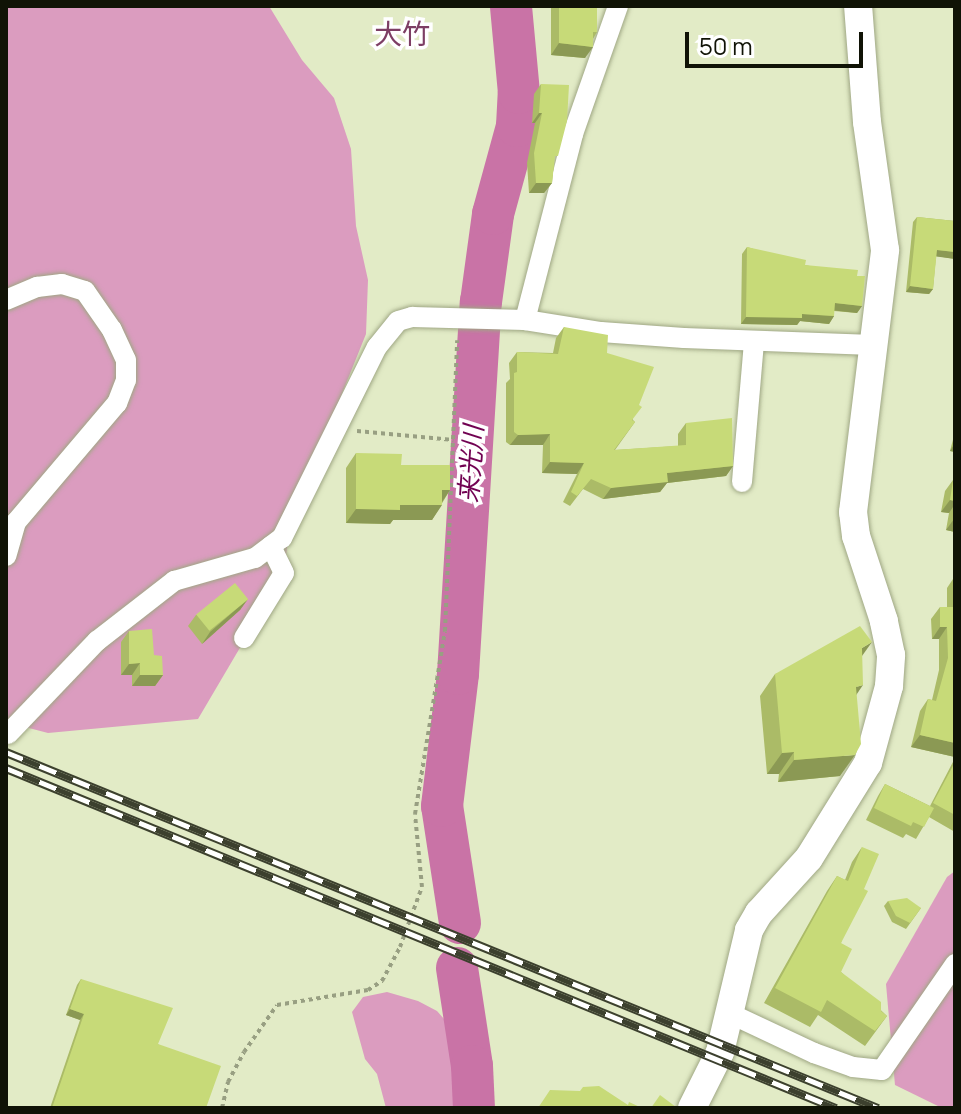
<!DOCTYPE html>
<meta charset="utf-8">
<style>
body{margin:0}
#map{position:relative;width:961px;height:1114px;overflow:hidden;background:#e2ebc6;font-family:Manrope,"Noto Sans JP",sans-serif}
div>[style]{position:absolute}
.green>*{inset:0;background:#db9cbf}
.river>*{height:42px;margin:-21px;padding:0 21px;transform-origin:21px;border-radius:21px;background:#c973a6}
.path>*{height:4px;margin-top:-2px;transform-origin:0;background:repeating-linear-gradient(90deg,#989f82 0 4px,transparent 0 8px)}
.roads{filter:drop-shadow(0 0 2px #9fa784) drop-shadow(0 0 2px #9fa784)}
.street>*{height:20px;margin:-10px;padding:0 10px;transform-origin:10px;border-radius:10px;background:#fff}
.secondary>*{height:28px;margin:-14px;padding:0 14px;transform-origin:14px;border-radius:14px;background:#fff}
.rail>*{height:9px;margin-top:-4.5px;transform-origin:0;background:repeating-linear-gradient(90deg,#fff 0 18px,#3c402e 0 36px);box-sizing:border-box;border-block:2px solid #3c402e}
.wall>*{inset:0;background:#abbb67}
.shaded-wall>*{inset:0;background:#8b9954}
.building>*{inset:0;background:#c7da78;transform-origin:0 0}
span{translate:-50% -50%;white-space:nowrap;text-align:center;line-height:1.15;-webkit-text-stroke:7px #fff;paint-order:stroke}
.water-label{font-size:26px;color:#710252;font-style:italic}
.quarter-label{font-size:28px;color:#7d3e64}
.frame{position:absolute;inset:0;border:8px solid #101306;pointer-events:none}
.scale{position:absolute;left:685px;top:32px;width:178px;height:36px;box-sizing:border-box;border:4px solid #101306;border-top:0;padding-left:10px;font-size:24px;line-height:28px;white-space:nowrap;color:#101306;-webkit-text-stroke:6px #fff;paint-order:stroke}
</style>
<div id="map">
<div class="green">
<i style="clip-path:polygon(6px 6px,269px 6px,302px 60px,334px 98px,351px 149px,356px 226px,368px 280px,366px 334px,290px 523px,284px 573px,198px 719px,48px 733px,6px 722px)"></i>
<i style="clip-path:polygon(955px 871px,955px 1108px,942px 1108px,895px 1085px,886px 984px,947px 877px)"></i>
<i style="clip-path:polygon(387px 992px,418px 1001px,437px 1011px,459px 1036px,463px 1108px,386px 1108px,377px 1074px,365px 1059px,352px 1012px,363px 997px)"></i>
</div>
<div class="river">
<i style="left:460px;top:923px;width:118px;rotate:-98.7deg"></i>
<i style="left:442px;top:806px;width:133px;rotate:-83.1deg"></i>
<i style="left:458px;top:674px;width:373px;rotate:-86.5deg"></i>
<i style="left:481px;top:302px;width:89px;rotate:-82.2deg"></i>
<i style="left:493px;top:214px;width:91px;rotate:-74.7deg"></i>
<i style="left:517px;top:126px;width:33px;rotate:-87deg"></i>
<i style="left:519px;top:93px;width:87px;rotate:-95.3deg"></i>
<i style="left:457px;top:968px;width:99px;rotate:81.3deg"></i>
<i style="left:472px;top:1066px;width:42px;rotate:87.3deg"></i>
</div>
<div class="path">
<i style="left:357px;top:431px;width:97px;rotate:5.3deg"></i>
<i style="left:222px;top:1108px;width:27px;rotate:-77deg"></i>
<i style="left:228px;top:1082px;width:34px;rotate:-62deg"></i>
<i style="left:244px;top:1052px;width:57px;rotate:-54.9deg"></i>
<i style="left:277px;top:1005px;width:92px;rotate:-9.4deg"></i>
<i style="left:368px;top:990px;width:17px;rotate:-33deg"></i>
<i style="left:382px;top:981px;width:38px;rotate:-62deg"></i>
<i style="left:400px;top:947px;width:64px;rotate:-69.9deg"></i>
<i style="left:422px;top:887px;width:73px;rotate:-95.5deg"></i>
<i style="left:415px;top:814px;width:185px;rotate:-80.7deg"></i>
<i style="left:445px;top:631px;width:291px;rotate:-87.6deg"></i>
</div>
<div class="roads">
<div class="street">
<i style="left:6px;top:300px;width:34px;rotate:-23deg"></i>
<i style="left:37px;top:287px;width:25px;rotate:-7deg"></i>
<i style="left:62px;top:284px;width:24px;rotate:17deg"></i>
<i style="left:85px;top:291px;width:47px;rotate:55.3deg"></i>
<i style="left:112px;top:330px;width:33px;rotate:65deg"></i>
<i style="left:126px;top:360px;width:20px;rotate:90deg"></i>
<i style="left:126px;top:380px;width:25px;rotate:111deg"></i>
<i style="left:117px;top:403px;width:156px;rotate:130.3deg"></i>
<i style="left:16px;top:522px;width:35px;rotate:106deg"></i>
<i style="left:525px;top:320px;width:192px;rotate:-75.5deg"></i>
<i style="left:573px;top:134px;width:136px;rotate:-70.6deg"></i>
<i style="left:742px;top:482px;width:141px;rotate:-85.1deg"></i>
<i style="left:244px;top:638px;width:76px;rotate:-58.4deg"></i>
<i style="left:284px;top:573px;width:30px;rotate:-116deg"></i>
<i style="left:8px;top:734px;width:129px;rotate:-46.3deg"></i>
<i style="left:97px;top:641px;width:98px;rotate:-37.9deg"></i>
<i style="left:174px;top:581px;width:84px;rotate:-15.9deg"></i>
<i style="left:255px;top:558px;width:34px;rotate:-37deg"></i>
<i style="left:282px;top:538px;width:213px;rotate:-63.6deg"></i>
<i style="left:377px;top:347px;width:33px;rotate:-51deg"></i>
<i style="left:398px;top:321px;width:15px;rotate:-16deg"></i>
<i style="left:412px;top:317px;width:113px;rotate:1.5deg"></i>
<i style="left:525px;top:320px;width:77px;rotate:9deg"></i>
<i style="left:601px;top:332px;width:83px;rotate:4.1deg"></i>
<i style="left:684px;top:338px;width:189px;rotate:2.1deg"></i>
<i style="left:731px;top:1014px;width:92px;rotate:25.2deg"></i>
<i style="left:814px;top:1053px;width:41px;rotate:19.7deg"></i>
<i style="left:853px;top:1067px;width:29px;rotate:6deg"></i>
<i style="left:882px;top:1070px;width:129px;rotate:-55.4deg"></i>
</div>
<div class="secondary">
<i style="left:692px;top:1108px;width:63px;rotate:-63.4deg"></i>
<i style="left:720px;top:1052px;width:125px;rotate:-76.6deg"></i>
<i style="left:749px;top:930px;width:20px;rotate:-60deg"></i>
<i style="left:759px;top:913px;width:74px;rotate:-47.7deg"></i>
<i style="left:809px;top:858px;width:112px;rotate:-58.2deg"></i>
<i style="left:868px;top:763px;width:80px;rotate:-74.7deg"></i>
<i style="left:889px;top:686px;width:31px;rotate:-86deg"></i>
<i style="left:891px;top:655px;width:35px;rotate:-102deg"></i>
<i style="left:884px;top:621px;width:89px;rotate:-108.2deg"></i>
<i style="left:856px;top:536px;width:24px;rotate:-97deg"></i>
<i style="left:853px;top:512px;width:264px;rotate:-83deg"></i>
<i style="left:885px;top:250px;width:129px;rotate:-98deg"></i>
<i style="left:867px;top:122px;width:116px;rotate:-94.4deg"></i>
</div>
</div>
<div class="rail">
<i style="left:6px;top:752px;width:942px;rotate:22.21deg"></i>
<i style="left:6px;top:768px;width:897px;rotate:22.28deg"></i>
</div>
<div class="wall">
<i style="clip-path:polygon(551px 6px,597px 6px,597px 32px,593px 39px,585px 58px,551px 55px)"></i>
<i style="clip-path:polygon(541px 84px,554px 162px,552px 183px,544px 193px,529px 193px,527px 163px,535px 123px,532px 123px,534px 94px)"></i>
<i style="clip-path:polygon(917px 217px,955px 221px,955px 259px,936px 256px,933px 289px,929px 294px,906px 292px,913px 222px)"></i>
<i style="clip-path:polygon(747px 247px,805px 265px,857px 276px,862px 306px,857px 313px,834px 311px,834px 316px,829px 324px,800px 321px,797px 325px,741px 324px,742px 254px)"></i>
<i style="clip-path:polygon(564px 327px,607px 353px,633px 420px,635px 422px,615px 450px,678px 446px,678px 434px,686px 423px,733px 466px,726px 476px,667px 483px,660px 492px,603px 499px,583px 489px,570px 506px,563px 502px,577px 474px,542px 473px,543px 445px,510px 445px,506px 442px,506px 383px,510px 379px,509px 363px,517px 352px,553px 353px,556px 338px)"></i>
<i style="clip-path:polygon(955px 432px,955px 452px,950px 451px)"></i>
<i style="clip-path:polygon(356px 453px,401px 465px,450px 490px,432px 520px,393px 520px,390px 524px,346px 523px,346px 468px)"></i>
<i style="clip-path:polygon(953px 480px,955px 480px,955px 532px,946px 530px,949px 513px,941px 512px,945px 491px)"></i>
<i style="clip-path:polygon(955px 576px,955px 757px,911px 747px,920px 711px,928px 699px,932px 700px,939px 670px,939px 639px,932px 639px,931px 619px,940px 607px,947px 607px,947px 588px)"></i>
<i style="clip-path:polygon(248px 599px,240px 610px,202px 644px,188px 626px,196px 615px)"></i>
<i style="clip-path:polygon(129px 631px,154px 655px,163px 675px,155px 686px,132px 686px,132px 675px,121px 675px,121px 642px)"></i>
<i style="clip-path:polygon(862px 656px,856px 695px,840px 776px,778px 782px,779px 774px,767px 774px,760px 696px,775px 674px)"></i>
<i style="clip-path:polygon(955px 758px,955px 832px,929px 817px,916px 839px,906px 834px,903px 838px,866px 820px,878px 796px,885px 784px,930px 806px)"></i>
<i style="clip-path:polygon(862px 847px,841px 943px,841px 972px,887px 1016px,865px 1046px,818px 1015px,810px 1027px,764px 1003px,827px 891px,837px 876px,845px 880px,852px 862px)"></i>
<i style="clip-path:polygon(888px 901px,921px 908px,906px 929px,892px 922px,884px 906px)"></i>
<i style="clip-path:polygon(81px 979px,158px 1044px,206px 1108px,50px 1108px,80px 1020px,66px 1015px,77px 985px)"></i>
</div>
<div class="shaded-wall">
<i style="clip-path:polygon(559px 43px,593px 47px,585px 58px,551px 55px)"></i>
<i style="clip-path:polygon(539px 113px,542px 113px,535px 123px,532px 123px)"></i>
<i style="clip-path:polygon(536px 183px,552px 183px,544px 193px,529px 193px)"></i>
<i style="clip-path:polygon(937px 250px,955px 252px,955px 259px,933px 256px)"></i>
<i style="clip-path:polygon(910px 286px,933px 289px,929px 294px,906px 292px)"></i>
<i style="clip-path:polygon(835px 303px,862px 306px,857px 313px,830px 310px)"></i>
<i style="clip-path:polygon(802px 314px,834px 316px,829px 324px,800px 321px,797px 325px,741px 324px,746px 317px)"></i>
<i style="clip-path:polygon(550px 434px,543px 445px,510px 445px,518px 435px)"></i>
<i style="clip-path:polygon(955px 443px,955px 452px,950px 451px)"></i>
<i style="clip-path:polygon(550px 462px,584px 463px,577px 474px,542px 473px)"></i>
<i style="clip-path:polygon(733px 466px,726px 476px,667px 483px,660px 492px,603px 499px,611px 488px,667px 473px)"></i>
<i style="clip-path:polygon(442px 490px,450px 490px,440px 505px)"></i>
<i style="clip-path:polygon(950px 500px,955px 501px,955px 504px,949px 513px,941px 512px)"></i>
<i style="clip-path:polygon(400px 505px,442px 505px,432px 520px,393px 520px,390px 524px,346px 523px,356px 509px)"></i>
<i style="clip-path:polygon(954px 519px,955px 532px,946px 530px)"></i>
<i style="clip-path:polygon(248px 599px,240px 610px,202px 644px,210px 632px)"></i>
<i style="clip-path:polygon(940px 627px,947px 627px,939px 639px,932px 639px)"></i>
<i style="clip-path:polygon(872px 642px,857px 663px,862px 648px)"></i>
<i style="clip-path:polygon(140px 663px,132px 675px,121px 675px,129px 664px)"></i>
<i style="clip-path:polygon(140px 675px,163px 675px,155px 686px,132px 686px)"></i>
<i style="clip-path:polygon(863px 685px,848px 707px,856px 687px)"></i>
<i style="clip-path:polygon(920px 735px,955px 743px,955px 757px,911px 747px)"></i>
<i style="clip-path:polygon(794px 752px,779px 774px,767px 774px,782px 753px)"></i>
<i style="clip-path:polygon(855px 755px,840px 776px,778px 782px,794px 760px)"></i>
<i style="clip-path:polygon(70px 1009px,84px 1014px,80px 1020px,66px 1015px)"></i>
</div>
<div class="building">
<i style="clip-path:polygon(559px 6px,597px 6px,597px 32px,593px 32px,593px 47px,559px 43px)"></i>
<i style="clip-path:polygon(541px 84px,569px 85px,567px 121px,558px 156px,555px 156px,552px 183px,536px 183px,534px 153px,542px 113px,539px 113px)"></i>
<i style="clip-path:polygon(917px 217px,955px 221px,955px 252px,937px 250px,933px 289px,910px 286px)"></i>
<i style="clip-path:polygon(747px 247px,806px 260px,805px 265px,858px 270px,857px 276px,865px 276px,862px 306px,835px 303px,834px 316px,802px 314px,802px 318px,746px 317px)"></i>
<i style="clip-path:polygon(564px 327px,608px 335px,607px 353px,654px 367px,639px 405px,642px 407px,632px 420px,635px 422px,614px 450px,686px 445px,686px 423px,732px 418px,733px 466px,667px 473px,668px 482px,611px 488px,591px 479px,577px 496px,571px 492px,584px 463px,550px 462px,550px 434px,518px 435px,514px 432px,514px 373px,517px 372px,517px 352px,558px 354px)"></i>
<i style="clip-path:polygon(356px 453px,402px 454px,401px 465px,450px 465px,450px 490px,442px 490px,442px 505px,400px 505px,400px 510px,356px 509px)"></i>
<i style="clip-path:polygon(953px 480px,955px 480px,955px 501px,950px 500px)"></i>
<i style="left:235px;top:583px;width:21px;height:50px;rotate:51deg"></i>
<i style="clip-path:polygon(940px 607px,955px 607px,955px 743px,920px 735px,928px 699px,936px 701px,948px 658px,947px 627px,940px 627px)"></i>
<i style="clip-path:polygon(860px 626px,872px 642px,862px 648px,863px 685px,856px 687px,861px 744px,855px 755px,794px 760px,794px 752px,782px 753px,775px 674px)"></i>
<i style="clip-path:polygon(152px 629px,154px 655px,162px 656px,163px 675px,140px 675px,140px 663px,129px 664px,129px 631px)"></i>
<i style="clip-path:polygon(955px 762px,955px 815px,933px 803px)"></i>
<i style="clip-path:polygon(885px 784px,934px 808px,924px 827px,913px 822px,911px 826px,874px 808px)"></i>
<i style="clip-path:polygon(862px 847px,879px 854px,864px 889px,868px 891px,841px 943px,852px 949px,841px 972px,881px 1002px,881px 1011px,887px 1016px,875px 1031px,827px 1000px,821px 1012px,775px 988px,837px 876px,848px 881px)"></i>
<i style="clip-path:polygon(907px 898px,921px 908px,910px 923px,896px 916px,888px 901px)"></i>
<i style="clip-path:polygon(81px 979px,173px 1008px,158px 1044px,221px 1066px,206px 1108px,52px 1108px,84px 1014px,70px 1009px)"></i>
<i style="clip-path:polygon(599px 1086px,628px 1105px,629px 1102px,642px 1108px,538px 1108px,550px 1090px,580px 1091px,583px 1087px)"></i>
<i style="clip-path:polygon(660px 1095px,676px 1107px,675px 1108px,651px 1108px)"></i>
</div>
<div class="water-label">
<span style="left:471px;top:464px;rotate:-86deg">来光川</span>
</div>
<div class="quarter-label">
<span style="left:402px;top:33px">大竹</span>
</div>
<div class="frame"></div>
<div class="scale">50 m</div>
</div>
